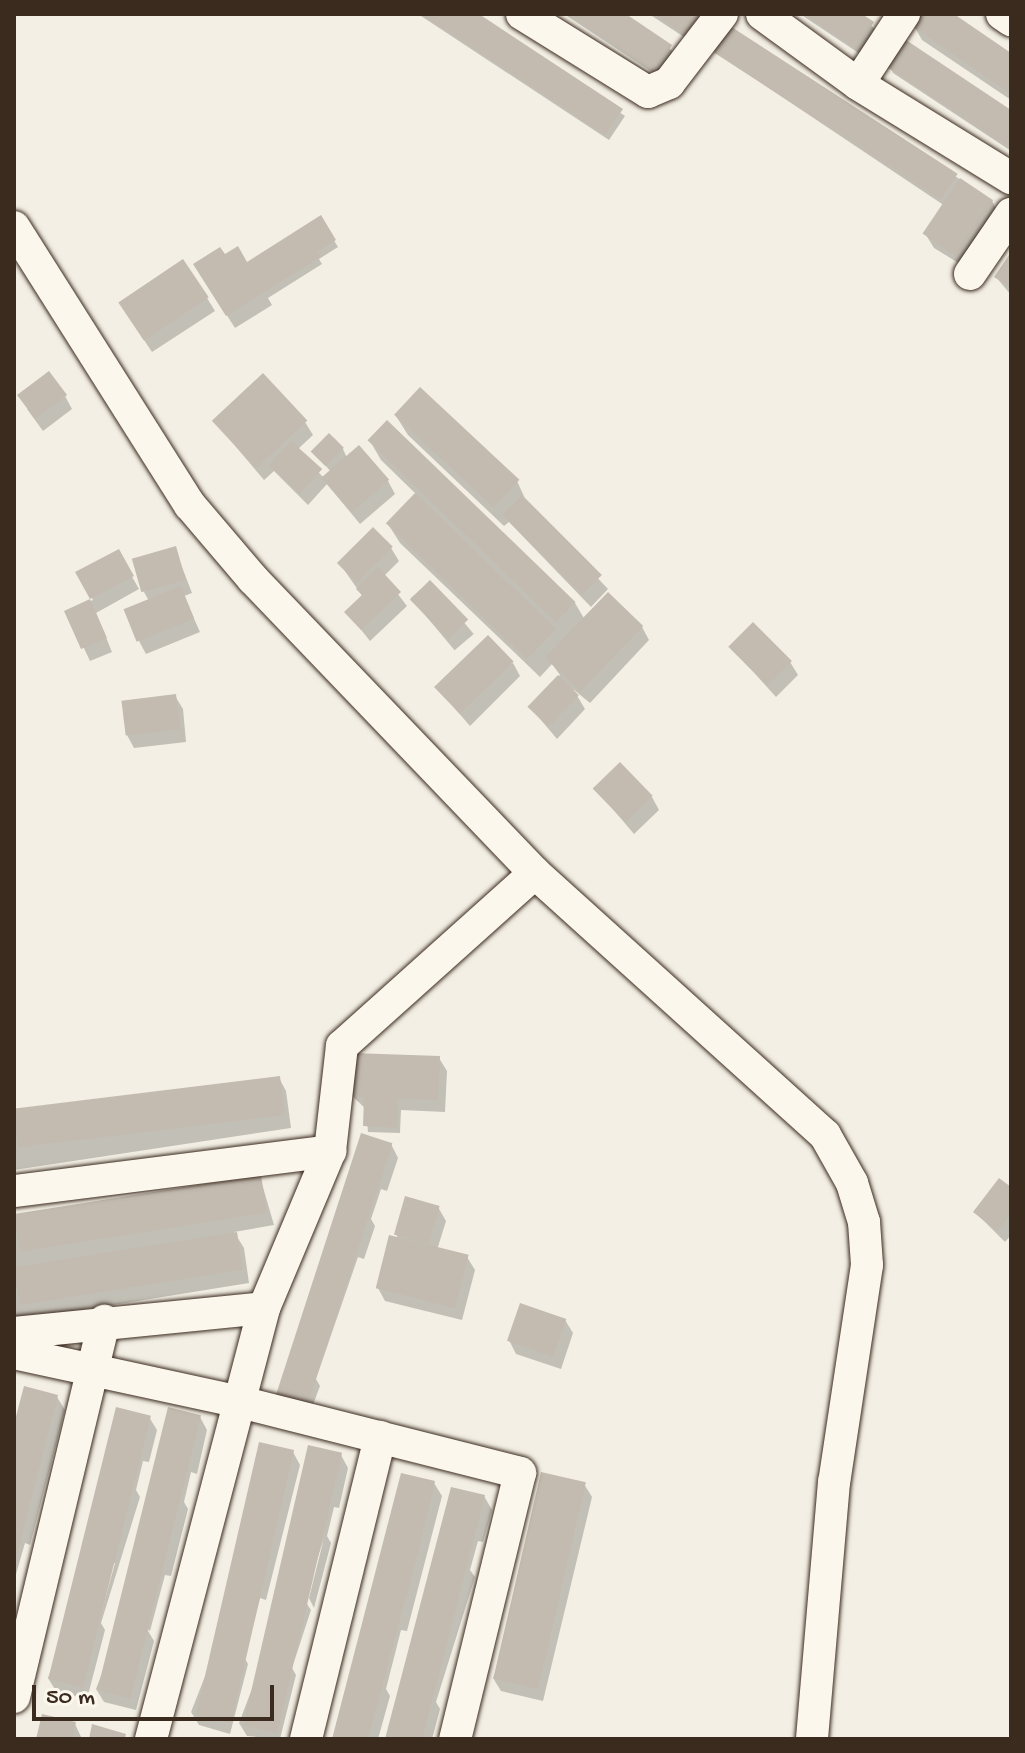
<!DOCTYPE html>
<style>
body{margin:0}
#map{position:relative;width:1025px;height:1753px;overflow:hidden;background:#f3efe4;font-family:"Gochi Hand",sans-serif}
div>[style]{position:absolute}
.shadow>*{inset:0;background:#0003;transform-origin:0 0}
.building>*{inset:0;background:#c3bbb0;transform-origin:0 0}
.roads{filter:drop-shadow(0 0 2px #3b2a1e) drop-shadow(0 0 2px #3b2a1e)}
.minor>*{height:32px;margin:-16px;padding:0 16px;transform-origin:16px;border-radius:16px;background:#fbf7ec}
span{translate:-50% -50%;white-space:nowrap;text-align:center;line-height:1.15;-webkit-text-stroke:6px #fbf7ec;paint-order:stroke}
.frame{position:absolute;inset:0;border:16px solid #3b2a1e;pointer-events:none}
.scale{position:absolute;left:32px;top:1685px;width:242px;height:36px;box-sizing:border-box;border:4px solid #3b2a1e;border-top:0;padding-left:10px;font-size:24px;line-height:28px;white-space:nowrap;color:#3b2a1e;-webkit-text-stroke:6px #fbf7ec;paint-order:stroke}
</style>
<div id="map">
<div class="shadow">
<i style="clip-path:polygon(418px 14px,476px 14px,625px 116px,609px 140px)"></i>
<i style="clip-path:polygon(564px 14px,622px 14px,674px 52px,658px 76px)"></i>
<i style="clip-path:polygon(649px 14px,704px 14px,690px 41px)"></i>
<i style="clip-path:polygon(800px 14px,858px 14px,876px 30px,860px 54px)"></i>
<i style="clip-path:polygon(923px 14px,951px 14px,1011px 55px,1011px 100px,922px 40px,914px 26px)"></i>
<i style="clip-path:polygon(712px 50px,955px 176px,992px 201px,999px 214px,965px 267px,934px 248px,926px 235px,945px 206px)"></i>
<i style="clip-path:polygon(890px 67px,1011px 113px,1011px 151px,893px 73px)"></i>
<i style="clip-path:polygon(320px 218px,338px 247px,319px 259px,322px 264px,268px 298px,272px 305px,235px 328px,203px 278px,224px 257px,247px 264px)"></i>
<i style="clip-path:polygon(1011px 256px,1011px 295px,996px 277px)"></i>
<i style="clip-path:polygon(207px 298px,215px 311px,152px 352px,128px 316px)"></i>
<i style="clip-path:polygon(65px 396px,72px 409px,43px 431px,27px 409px)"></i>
<i style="clip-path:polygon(396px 416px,517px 481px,527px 503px,608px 589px,591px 607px,509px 522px,504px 526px,408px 435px)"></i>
<i style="clip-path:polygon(214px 421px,305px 422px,313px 435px,297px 450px,324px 478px,331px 472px,314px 452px,343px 449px,347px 458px,388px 481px,395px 494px,360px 524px,327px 484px,308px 505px,274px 471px,264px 480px)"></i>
<i style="clip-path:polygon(370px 441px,575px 603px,585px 620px,642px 627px,649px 640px,590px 703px,573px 689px,585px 709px,557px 739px,530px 707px,560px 675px,552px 664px,540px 677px,400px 543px,388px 524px,416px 494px,381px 460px)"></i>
<i style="clip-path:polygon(391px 548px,399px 561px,384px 576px,407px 606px,370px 641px,347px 612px,363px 597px,340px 564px)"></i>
<i style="clip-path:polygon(175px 549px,192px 593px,184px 596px,200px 632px,146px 654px,139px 641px,149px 601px,144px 592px)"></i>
<i style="clip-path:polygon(118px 552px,139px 589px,96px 613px,112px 652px,90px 661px,67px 612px,93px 600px,78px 573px)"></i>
<i style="left:430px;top:582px;width:68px;height:25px;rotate:50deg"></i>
<i style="clip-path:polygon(731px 647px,790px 662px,798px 675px,776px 697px)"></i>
<i style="clip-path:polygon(513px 663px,520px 676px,470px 726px,438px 689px)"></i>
<i style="clip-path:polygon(175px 696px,183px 709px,186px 742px,134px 748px,127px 735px)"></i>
<i style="clip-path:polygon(595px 788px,652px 797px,659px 810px,634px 834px)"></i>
<i style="clip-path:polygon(439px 1058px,447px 1071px,445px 1112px,401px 1110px,400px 1133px,368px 1132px,366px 1109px,352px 1096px)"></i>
<i style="clip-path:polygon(279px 1078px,286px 1091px,291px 1128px,14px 1170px,14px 1118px)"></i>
<i style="clip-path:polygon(391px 1144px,398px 1158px,387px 1191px,381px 1189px,371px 1219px,375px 1226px,364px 1259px,358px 1257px,316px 1379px,320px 1386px,308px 1418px,280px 1409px)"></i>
<i style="clip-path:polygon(260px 1177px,274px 1225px,234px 1232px,244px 1248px,249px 1283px,14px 1321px,14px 1217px)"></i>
<i style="clip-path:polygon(1011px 1189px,1011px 1235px,1005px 1242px,975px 1212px)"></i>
<i style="clip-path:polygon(438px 1207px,446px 1221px,437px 1250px,467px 1257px,475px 1270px,462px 1320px,385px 1301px,378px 1288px,399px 1240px,396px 1234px)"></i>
<i style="clip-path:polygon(565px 1320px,573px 1333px,561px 1369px,516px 1354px,509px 1340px)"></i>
<i style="clip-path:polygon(25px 1389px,57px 1397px,65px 1410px,30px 1545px,25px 1543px,14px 1581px,14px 1434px)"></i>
<i style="clip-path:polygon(evenodd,149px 1417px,157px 1430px,149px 1462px,143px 1461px,136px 1490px,140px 1497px,101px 1623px,105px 1630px,87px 1699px,56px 1691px,48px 1678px,149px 1417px,111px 1563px,115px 1563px,98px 1625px,94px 1624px,111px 1563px)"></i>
<i style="clip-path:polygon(200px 1417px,207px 1430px,197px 1474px,191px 1472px,184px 1502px,188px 1509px,171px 1576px,165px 1575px,150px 1631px,147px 1629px,154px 1641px,136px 1710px,104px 1702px,96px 1689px)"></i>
<i style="clip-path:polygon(293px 1452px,300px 1465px,266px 1600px,260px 1598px,244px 1657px,248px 1664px,230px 1734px,199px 1725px,191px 1712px)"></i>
<i style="clip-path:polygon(341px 1455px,348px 1468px,339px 1508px,334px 1507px,327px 1536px,331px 1543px,314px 1608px,309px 1598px,324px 1538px,302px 1608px,307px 1604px,311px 1610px,292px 1668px,296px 1675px,280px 1739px,247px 1736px,239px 1723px)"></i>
<i style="clip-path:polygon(434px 1483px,442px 1496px,407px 1631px,401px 1630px,386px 1689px,390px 1696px,378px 1739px,334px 1739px)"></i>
<i style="clip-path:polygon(584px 1484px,592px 1497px,543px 1701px,501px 1691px,493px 1678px)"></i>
<i style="clip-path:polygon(484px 1496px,492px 1510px,483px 1542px,478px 1541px,470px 1570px,475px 1577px,436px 1702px,440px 1709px,432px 1739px,387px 1739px)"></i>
<i style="clip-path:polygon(75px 1724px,82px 1739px,38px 1739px)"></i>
</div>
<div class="building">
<i style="clip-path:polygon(421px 14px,479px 14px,623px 109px,605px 135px)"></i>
<i style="clip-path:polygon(568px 14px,626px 14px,672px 45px,654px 71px)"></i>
<i style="clip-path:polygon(653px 14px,701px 14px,686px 36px)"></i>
<i style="clip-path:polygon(804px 14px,862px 14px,874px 22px,856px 49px)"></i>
<i style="clip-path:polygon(920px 14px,954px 14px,1011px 53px,1011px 94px,912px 26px)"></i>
<i style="left:727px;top:24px;width:275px;height:31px;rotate:33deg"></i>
<i style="clip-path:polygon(906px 40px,1011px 110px,1011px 149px,887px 67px)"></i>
<i style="left:960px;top:178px;width:40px;height:67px;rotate:34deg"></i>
<i style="clip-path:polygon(321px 215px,336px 240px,317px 252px,320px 257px,226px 316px,193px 264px,220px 247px,225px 254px,238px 246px,247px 262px)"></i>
<i style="clip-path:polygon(1011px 252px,1011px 288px,994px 277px)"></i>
<i style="left:183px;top:259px;width:46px;height:78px;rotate:56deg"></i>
<i style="left:49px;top:371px;width:30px;height:40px;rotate:53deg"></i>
<i style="left:263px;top:373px;width:65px;height:70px;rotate:47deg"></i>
<i style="left:420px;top:387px;width:136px;height:38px;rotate:43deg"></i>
<i style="left:387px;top:420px;width:262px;height:28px;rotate:44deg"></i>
<i style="left:329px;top:433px;width:21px;height:26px;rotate:45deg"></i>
<i style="left:291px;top:441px;width:42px;height:33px;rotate:42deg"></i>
<i style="left:359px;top:445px;width:46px;height:50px;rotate:49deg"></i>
<i style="left:415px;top:493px;width:196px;height:42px;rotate:44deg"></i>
<i style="left:522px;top:495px;width:113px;height:28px;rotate:45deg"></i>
<i style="left:373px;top:527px;width:28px;height:51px;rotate:45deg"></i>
<i style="left:176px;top:546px;width:35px;height:46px;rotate:74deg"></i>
<i style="clip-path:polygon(119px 549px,134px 576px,90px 599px,107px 638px,81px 649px,64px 611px,90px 599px,75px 572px)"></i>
<i style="clip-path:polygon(378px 567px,401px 592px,361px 630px,344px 612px,362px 595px,356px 589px)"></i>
<i style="left:430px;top:580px;width:55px;height:28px;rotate:46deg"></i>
<i style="left:181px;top:586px;width:35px;height:62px;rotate:68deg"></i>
<i style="left:608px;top:592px;width:49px;height:91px;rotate:44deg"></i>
<i style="left:753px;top:622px;width:55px;height:35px;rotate:45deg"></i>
<i style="left:488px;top:635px;width:37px;height:75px;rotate:46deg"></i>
<i style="left:558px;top:675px;width:29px;height:44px;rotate:44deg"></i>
<i style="left:176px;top:694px;width:35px;height:55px;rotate:83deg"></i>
<i style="left:620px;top:762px;width:47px;height:38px;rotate:46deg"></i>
<i style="clip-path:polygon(352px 1053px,440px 1056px,438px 1100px,398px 1098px,397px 1128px,363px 1126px,364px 1097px,350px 1096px)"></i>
<i style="left:280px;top:1076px;width:39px;height:269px;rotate:83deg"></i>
<i style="left:361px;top:1133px;width:33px;height:278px;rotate:18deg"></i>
<i style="left:261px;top:1175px;width:38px;height:250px;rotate:81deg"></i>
<i style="clip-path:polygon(999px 1178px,1011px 1187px,1011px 1213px,997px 1231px,973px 1212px)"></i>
<i style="left:405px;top:1196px;width:36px;height:40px;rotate:16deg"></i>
<i style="left:237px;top:1232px;width:38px;height:226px;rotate:81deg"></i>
<i style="left:389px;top:1235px;width:82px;height:55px;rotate:14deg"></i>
<i style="left:520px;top:1303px;width:49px;height:40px;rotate:19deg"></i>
<i style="clip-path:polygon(24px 1386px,58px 1395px,15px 1562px,14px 1424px)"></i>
<i style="left:116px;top:1407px;width:36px;height:280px;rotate:14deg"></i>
<i style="left:168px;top:1407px;width:34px;height:292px;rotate:14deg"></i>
<i style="left:259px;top:1442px;width:36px;height:280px;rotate:13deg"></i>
<i style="left:308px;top:1445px;width:35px;height:288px;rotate:13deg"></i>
<i style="left:541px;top:1472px;width:46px;height:212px;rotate:13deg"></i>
<i style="clip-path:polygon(401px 1473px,435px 1481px,419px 1549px,368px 1739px,332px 1739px)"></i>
<i style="clip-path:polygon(451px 1487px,485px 1495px,450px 1632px,422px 1739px,385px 1739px)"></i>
<i style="clip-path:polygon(42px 1714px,76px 1722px,72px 1739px,36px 1739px)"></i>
<i style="clip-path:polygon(92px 1724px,126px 1734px,125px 1739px,89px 1739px)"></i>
</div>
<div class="roads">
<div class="minor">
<i style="left:522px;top:14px;width:148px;rotate:31.8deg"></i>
<i style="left:648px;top:92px;width:23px;rotate:-23deg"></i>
<i style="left:669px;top:83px;width:87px;rotate:-52.5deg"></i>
<i style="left:762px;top:14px;width:119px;rotate:36.1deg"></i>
<i style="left:858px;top:84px;width:180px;rotate:31.6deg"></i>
<i style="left:1002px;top:14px;width:11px;rotate:34deg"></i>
<i style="left:858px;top:84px;width:84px;rotate:-56.7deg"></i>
<i style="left:14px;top:227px;width:329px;rotate:57.7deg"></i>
<i style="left:190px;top:505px;width:97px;rotate:49.6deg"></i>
<i style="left:253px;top:579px;width:407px;rotate:46.2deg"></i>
<i style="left:535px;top:873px;width:391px;rotate:42.1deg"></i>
<i style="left:825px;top:1135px;width:55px;rotate:60.6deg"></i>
<i style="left:852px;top:1183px;width:41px;rotate:72.9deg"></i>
<i style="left:864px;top:1222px;width:43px;rotate:86deg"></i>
<i style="left:867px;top:1265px;width:219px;rotate:98.6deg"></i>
<i style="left:834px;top:1482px;width:258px;rotate:94.9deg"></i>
<i style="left:970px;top:274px;width:73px;rotate:-55.7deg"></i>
<i style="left:14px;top:1191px;width:319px;rotate:-7.2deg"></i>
<i style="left:14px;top:1333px;width:251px;rotate:-5.7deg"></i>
<i style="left:14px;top:1353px;width:231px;rotate:12.2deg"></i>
<i style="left:240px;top:1402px;width:289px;rotate:14.2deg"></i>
<i style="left:520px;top:1473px;width:274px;rotate:103.7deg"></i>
<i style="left:14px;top:1697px;width:387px;rotate:-76.5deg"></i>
<i style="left:151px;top:1739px;width:446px;rotate:-75.3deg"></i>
<i style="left:264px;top:1308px;width:170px;rotate:-67.2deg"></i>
<i style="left:330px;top:1151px;width:106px;rotate:-83.5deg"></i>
<i style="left:342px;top:1046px;width:259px;rotate:-41.9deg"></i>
<i style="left:306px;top:1739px;width:311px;rotate:-76.2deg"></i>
</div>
</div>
<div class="frame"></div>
<div class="scale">50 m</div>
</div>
